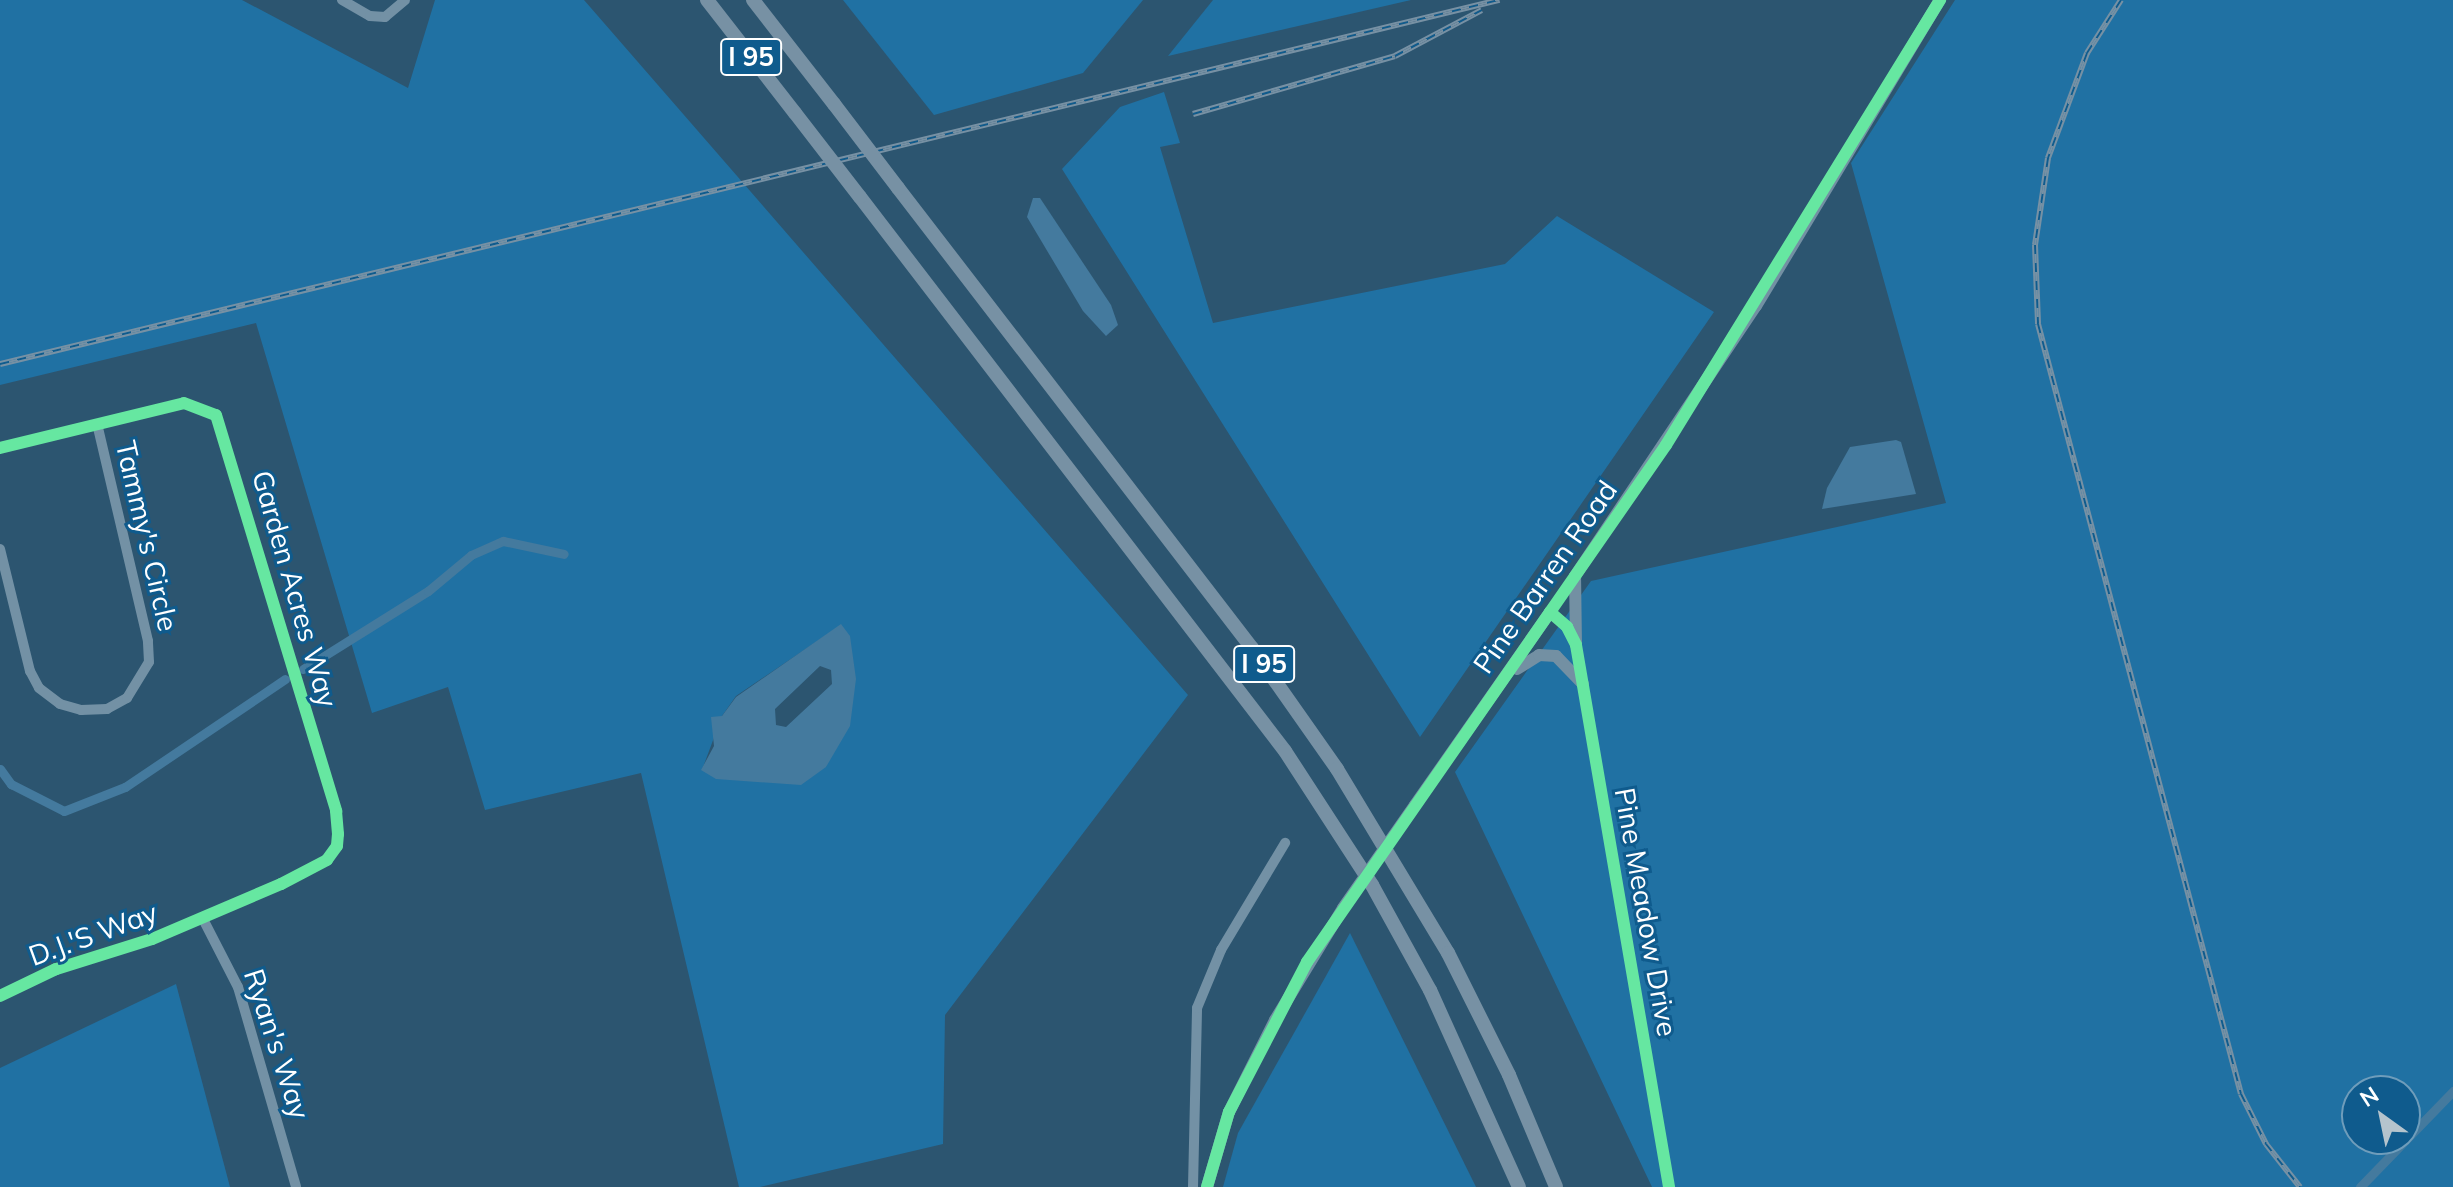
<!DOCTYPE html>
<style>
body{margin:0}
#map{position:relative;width:2453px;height:1187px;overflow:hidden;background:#2c5570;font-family:Mulish,sans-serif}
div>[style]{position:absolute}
.green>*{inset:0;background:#2071a3}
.water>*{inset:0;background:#447a9e}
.canal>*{height:9px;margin:-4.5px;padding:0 4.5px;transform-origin:4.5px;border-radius:4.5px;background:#447a9e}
.minor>*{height:10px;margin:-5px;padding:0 5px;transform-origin:5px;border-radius:5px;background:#7391a5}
.major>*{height:12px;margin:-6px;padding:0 6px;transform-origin:6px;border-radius:6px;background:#7390a3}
.highway>*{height:14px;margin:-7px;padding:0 7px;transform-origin:7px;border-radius:7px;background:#7791a4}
.rail>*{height:6px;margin-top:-3px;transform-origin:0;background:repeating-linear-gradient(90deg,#0f5b8d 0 9px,#7791a4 0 18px);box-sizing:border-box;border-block:2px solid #7791a4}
.major-bridge>*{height:12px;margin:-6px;padding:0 6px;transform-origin:6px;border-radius:6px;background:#7390a3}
.highway-bridge>*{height:14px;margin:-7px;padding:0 7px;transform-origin:7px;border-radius:7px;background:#7791a4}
.cycleway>*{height:12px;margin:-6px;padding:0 6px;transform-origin:6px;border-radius:6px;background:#66e7a1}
span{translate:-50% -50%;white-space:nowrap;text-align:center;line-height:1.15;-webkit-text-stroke:6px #0f5b8d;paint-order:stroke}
.shield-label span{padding:2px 6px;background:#0f5b8d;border:2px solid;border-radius:6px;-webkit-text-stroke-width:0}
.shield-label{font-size:26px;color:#fff;font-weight:700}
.street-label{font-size:28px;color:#fff}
.north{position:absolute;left:2341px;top:1075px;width:80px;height:80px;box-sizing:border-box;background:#0f5b8d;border:2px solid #6f9dbb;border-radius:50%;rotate:327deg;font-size:22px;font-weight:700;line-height:32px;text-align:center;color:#fff}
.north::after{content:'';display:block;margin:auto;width:28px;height:36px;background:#b5c4cd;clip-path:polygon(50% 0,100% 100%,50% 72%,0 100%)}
</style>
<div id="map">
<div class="green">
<i style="clip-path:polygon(evenodd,0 0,242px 0,408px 88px,435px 0,584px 0,1188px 695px,945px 1015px,943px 1144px,760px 1187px,739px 1187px,641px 773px,485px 810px,448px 687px,372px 713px,256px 323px,0 385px,0 0,841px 625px,826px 767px,702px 770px,722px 716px,736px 696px,841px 625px)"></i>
<i style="clip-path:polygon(843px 0,1143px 0,1083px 73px,934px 115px)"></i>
<i style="clip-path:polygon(1213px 0,1411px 0,1168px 56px)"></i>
<i style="clip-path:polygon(evenodd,1955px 0,2453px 0,2453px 1187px,1652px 1187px,1455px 772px,1591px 581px,1946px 503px,1851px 163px,1955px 0,2357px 1091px,2405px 1091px,2405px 1139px,2357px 1139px,2357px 1091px)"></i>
<i style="clip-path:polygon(1164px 92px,1180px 143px,1160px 147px,1213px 323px,1505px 264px,1557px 216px,1714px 312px,1420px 737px,1062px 169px,1120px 107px)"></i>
<i style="clip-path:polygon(1350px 933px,1476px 1187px,1223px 1187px,1238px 1133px)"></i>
<i style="clip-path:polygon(176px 984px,230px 1187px,0 1187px,0 1068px)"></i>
</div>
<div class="water">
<i style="clip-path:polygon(1033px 198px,1040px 198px,1111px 305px,1118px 325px,1106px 336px,1083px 311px,1027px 217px)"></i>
<i style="clip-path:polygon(1896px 440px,1901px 442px,1916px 494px,1822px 509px,1827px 488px,1850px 447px)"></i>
<i style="clip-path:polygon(evenodd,841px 624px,850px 636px,856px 679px,850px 726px,826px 767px,801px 785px,716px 779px,701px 770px,714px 746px,711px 717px,722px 716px,736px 697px,841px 624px,820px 666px,831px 670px,832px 684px,786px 727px,776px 725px,775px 709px,820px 666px)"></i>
</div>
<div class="canal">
<i style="left:303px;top:669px;width:147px;rotate:-32deg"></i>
<i style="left:428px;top:591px;width:56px;rotate:-39.9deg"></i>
<i style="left:471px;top:555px;width:35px;rotate:-24deg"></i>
<i style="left:503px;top:541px;width:62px;rotate:12deg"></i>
<i style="left:0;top:769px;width:19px;rotate:54deg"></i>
<i style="left:11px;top:784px;width:59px;rotate:27deg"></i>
<i style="left:64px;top:811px;width:66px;rotate:-21.5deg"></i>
<i style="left:125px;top:787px;width:193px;rotate:-34deg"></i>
<i style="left:2360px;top:1187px;width:134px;rotate:-45.9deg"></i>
</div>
<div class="minor">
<i style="left:342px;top:0;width:32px;rotate:30deg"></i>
<i style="left:370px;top:16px;width:15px;rotate:4deg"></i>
<i style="left:385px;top:17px;width:26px;rotate:-40deg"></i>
<i style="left:0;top:448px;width:189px;rotate:-13.7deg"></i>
<i style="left:184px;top:403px;width:34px;rotate:21deg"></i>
<i style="left:216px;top:415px;width:414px;rotate:73.1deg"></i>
<i style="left:336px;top:811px;width:23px;rotate:85deg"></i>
<i style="left:338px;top:834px;width:12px;rotate:95deg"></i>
<i style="left:337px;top:846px;width:17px;rotate:126deg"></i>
<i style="left:327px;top:860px;width:52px;rotate:152.4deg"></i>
<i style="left:281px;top:884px;width:140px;rotate:156.9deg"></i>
<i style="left:152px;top:939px;width:101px;rotate:162.6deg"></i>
<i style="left:56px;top:969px;width:62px;rotate:154.3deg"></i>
<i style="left:0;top:549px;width:126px;rotate:76.2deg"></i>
<i style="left:30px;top:671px;width:19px;rotate:62deg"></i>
<i style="left:39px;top:688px;width:26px;rotate:37deg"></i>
<i style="left:60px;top:704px;width:22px;rotate:16deg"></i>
<i style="left:81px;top:710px;width:26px;rotate:-2deg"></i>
<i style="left:107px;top:709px;width:23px;rotate:-29deg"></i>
<i style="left:127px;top:698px;width:42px;rotate:-58.6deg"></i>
<i style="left:149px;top:662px;width:21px;rotate:-93deg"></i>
<i style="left:148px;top:641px;width:223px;rotate:-103.2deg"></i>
<i style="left:1575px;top:576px;width:44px;rotate:124.8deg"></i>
<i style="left:1550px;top:612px;width:23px;rotate:41deg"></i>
<i style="left:1567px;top:627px;width:20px;rotate:63deg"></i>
<i style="left:1576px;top:645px;width:550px;rotate:80.26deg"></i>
<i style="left:203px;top:919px;width:76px;rotate:62.8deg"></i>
<i style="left:238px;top:987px;width:208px;rotate:73.8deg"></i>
<i style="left:1193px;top:1187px;width:179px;rotate:-88.7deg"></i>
<i style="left:1197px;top:1008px;width:63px;rotate:-67.5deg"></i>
<i style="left:1221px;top:950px;width:125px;rotate:-59.1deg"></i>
</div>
<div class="major">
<i style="left:1576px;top:645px;width:69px;rotate:-90.8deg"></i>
<i style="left:1575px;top:576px;width:325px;rotate:-56.2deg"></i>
<i style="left:1756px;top:306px;width:357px;rotate:-59deg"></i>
<i style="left:1517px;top:669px;width:26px;rotate:-32deg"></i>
<i style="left:1539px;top:655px;width:17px;rotate:3deg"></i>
<i style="left:1556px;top:656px;width:39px;rotate:46deg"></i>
<i style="left:1415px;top:805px;width:236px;rotate:-55deg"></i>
<i style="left:1207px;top:1187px;width:78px;rotate:-73.7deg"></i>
<i style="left:1229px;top:1112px;width:103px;rotate:-63.4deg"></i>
<i style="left:1275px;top:1020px;width:131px;rotate:-58.7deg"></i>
</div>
<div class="highway">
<i style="left:707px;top:0;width:143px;rotate:52.1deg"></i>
<i style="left:753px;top:0;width:132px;rotate:52.1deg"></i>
<i style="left:898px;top:188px;width:580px;rotate:52.42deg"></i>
<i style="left:1252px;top:648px;width:148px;rotate:54.9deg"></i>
<i style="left:1337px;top:769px;width:215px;rotate:58.9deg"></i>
<i style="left:1448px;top:953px;width:136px;rotate:63.4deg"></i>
<i style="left:1509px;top:1075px;width:121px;rotate:67.2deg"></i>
<i style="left:860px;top:197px;width:698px;rotate:52.51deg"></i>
<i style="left:1285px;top:751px;width:160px;rotate:57deg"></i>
<i style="left:1372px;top:885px;width:120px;rotate:61.1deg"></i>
<i style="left:1430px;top:990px;width:216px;rotate:65.7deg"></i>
</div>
<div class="rail">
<i style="left:2121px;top:0;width:63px;rotate:122.7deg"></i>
<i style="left:2087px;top:53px;width:112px;rotate:110.4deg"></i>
<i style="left:2048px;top:158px;width:88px;rotate:98.5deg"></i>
<i style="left:2035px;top:245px;width:79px;rotate:87.8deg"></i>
<i style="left:2038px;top:324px;width:796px;rotate:75.23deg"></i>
<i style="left:2241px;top:1094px;width:56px;rotate:63.4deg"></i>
<i style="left:2266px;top:1144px;width:55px;rotate:51.7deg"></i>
<i style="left:1193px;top:114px;width:210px;rotate:-16deg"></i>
<i style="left:1395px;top:56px;width:98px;rotate:-27.9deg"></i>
<i style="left:0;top:364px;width:1543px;rotate:-13.65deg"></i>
</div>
<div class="major-bridge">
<i style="left:1343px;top:908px;width:126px;rotate:-55deg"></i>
</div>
<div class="highway-bridge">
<i style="left:834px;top:104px;width:106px;rotate:52.7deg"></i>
<i style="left:795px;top:113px;width:106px;rotate:52.3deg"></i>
</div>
<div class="cycleway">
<i style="left:0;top:448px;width:189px;rotate:-13.7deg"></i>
<i style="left:184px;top:403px;width:34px;rotate:21deg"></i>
<i style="left:216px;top:415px;width:414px;rotate:73.1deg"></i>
<i style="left:336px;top:811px;width:23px;rotate:85deg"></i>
<i style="left:338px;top:834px;width:12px;rotate:95deg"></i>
<i style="left:337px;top:846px;width:17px;rotate:126deg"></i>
<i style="left:327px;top:860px;width:52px;rotate:152.4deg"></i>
<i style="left:281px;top:884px;width:140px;rotate:156.9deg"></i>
<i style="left:152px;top:939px;width:101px;rotate:162.6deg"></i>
<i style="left:56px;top:969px;width:62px;rotate:154.3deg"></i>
<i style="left:1550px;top:612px;width:23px;rotate:41deg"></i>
<i style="left:1567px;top:627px;width:20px;rotate:63deg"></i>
<i style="left:1576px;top:645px;width:550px;rotate:80.26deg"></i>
<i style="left:1207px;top:1187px;width:78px;rotate:-73.7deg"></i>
<i style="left:1229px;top:1112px;width:169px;rotate:-62.5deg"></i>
<i style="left:1307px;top:962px;width:629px;rotate:-55.22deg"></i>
<i style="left:1666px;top:445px;width:523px;rotate:-58.38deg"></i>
</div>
<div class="shield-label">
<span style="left:751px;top:57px">I 95</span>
<span style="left:1264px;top:664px">I 95</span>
</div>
<div class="street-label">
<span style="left:147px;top:536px;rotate:77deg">Tammy's Circle</span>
<span style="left:1545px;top:577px;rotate:-55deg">Pine Barren Road</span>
<span style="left:295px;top:589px;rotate:74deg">Garden Acres Way</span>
<span style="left:1646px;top:912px;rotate:80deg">Pine Meadow Drive</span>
<span style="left:93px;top:934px;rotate:-20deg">D.J.'S Way</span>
<span style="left:277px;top:1044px;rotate:72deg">Ryan's Way</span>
</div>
<div class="north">N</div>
</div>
